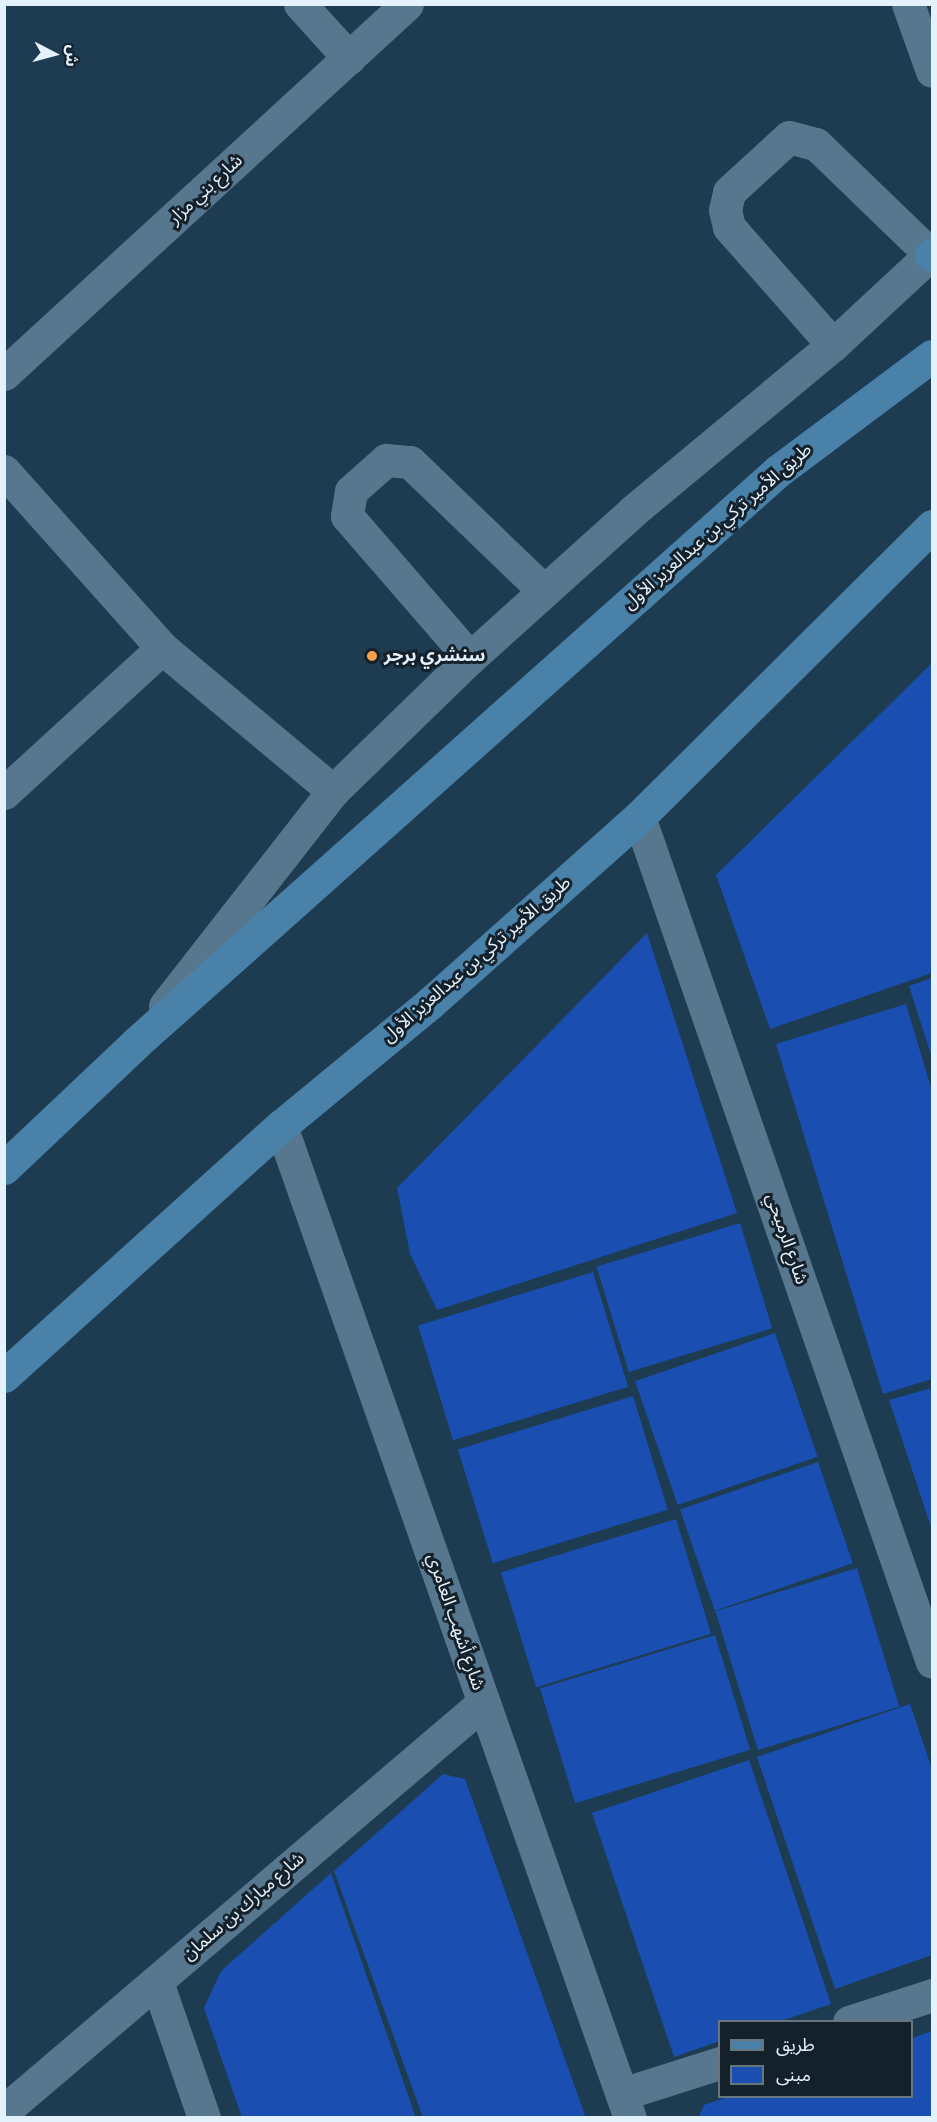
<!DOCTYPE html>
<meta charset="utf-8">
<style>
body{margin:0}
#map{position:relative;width:937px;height:2122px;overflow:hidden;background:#1d3c51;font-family:"Source Sans 3","Noto Sans Arabic",sans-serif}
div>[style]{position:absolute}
.building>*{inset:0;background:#1a4eb0;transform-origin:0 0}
.minor>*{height:33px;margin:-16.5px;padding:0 16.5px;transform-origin:16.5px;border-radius:16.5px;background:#57778f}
.major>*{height:33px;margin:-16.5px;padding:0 16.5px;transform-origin:16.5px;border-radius:16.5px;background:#4a81a8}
.dots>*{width:16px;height:16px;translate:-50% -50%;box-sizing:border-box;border:3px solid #14212b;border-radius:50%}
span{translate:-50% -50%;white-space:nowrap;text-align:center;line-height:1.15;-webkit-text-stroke:6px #14212b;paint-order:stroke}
.street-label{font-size:18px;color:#e4f2fd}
.poi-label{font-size:18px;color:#e4f2fd;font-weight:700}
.left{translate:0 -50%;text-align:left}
.frame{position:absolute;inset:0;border:6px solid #e4f2fd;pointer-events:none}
.legend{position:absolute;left:718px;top:2020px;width:195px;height:78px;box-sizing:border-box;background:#14212b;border:2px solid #67757f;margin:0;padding:8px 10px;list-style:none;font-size:18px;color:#e4f2fd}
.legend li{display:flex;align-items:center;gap:12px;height:30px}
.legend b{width:30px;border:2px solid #67757f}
.north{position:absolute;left:24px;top:24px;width:60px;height:60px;-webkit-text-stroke:4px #14212b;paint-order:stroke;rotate:96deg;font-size:16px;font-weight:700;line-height:24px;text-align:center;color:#e4f2fd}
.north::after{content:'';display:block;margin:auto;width:21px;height:27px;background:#e4f2fd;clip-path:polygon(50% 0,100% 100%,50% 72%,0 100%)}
</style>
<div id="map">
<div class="building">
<i style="clip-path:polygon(932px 663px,932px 973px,770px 1029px,716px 875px)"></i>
<i style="clip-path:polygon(647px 933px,737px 1213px,437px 1310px,410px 1254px,397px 1188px)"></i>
<i style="clip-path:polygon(932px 978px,932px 1058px,909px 986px)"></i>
<i style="clip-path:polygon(906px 1004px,932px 1091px,932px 1379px,883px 1394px,776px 1044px)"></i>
<i style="left:740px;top:1223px;width:110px;height:150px;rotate:73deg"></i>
<i style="left:593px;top:1272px;width:120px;height:183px;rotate:73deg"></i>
<i style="left:775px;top:1333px;width:131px;height:148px;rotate:71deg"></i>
<i style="clip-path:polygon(932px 1388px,932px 1530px,889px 1400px)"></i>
<i style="left:633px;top:1396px;width:119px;height:183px;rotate:73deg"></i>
<i style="left:818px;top:1462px;width:107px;height:146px;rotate:71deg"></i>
<i style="left:676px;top:1519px;width:120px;height:183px;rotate:73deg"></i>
<i style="left:857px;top:1568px;width:145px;height:148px;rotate:73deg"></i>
<i style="left:715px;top:1635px;width:120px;height:183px;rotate:73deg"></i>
<i style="clip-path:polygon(910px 1704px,932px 1769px,932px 1955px,835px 1989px,757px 1757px)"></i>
<i style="clip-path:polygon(749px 1760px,831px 2004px,778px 2022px,720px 2022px,720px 2041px,674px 2057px,592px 1813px)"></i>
<i style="clip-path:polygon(443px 1774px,465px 1779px,586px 2118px,423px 2118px,334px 1871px)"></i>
<i style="clip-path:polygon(331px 1873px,416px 2118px,242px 2118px,204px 2008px,221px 1971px)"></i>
<i style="clip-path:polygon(932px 2031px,932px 2118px,698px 2118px,704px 2105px,730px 2096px,912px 2096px,912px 2038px)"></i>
</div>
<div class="minor">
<i style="left:300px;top:4px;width:73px;rotate:47.8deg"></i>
<i style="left:908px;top:4px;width:71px;rotate:70.3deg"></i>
<i style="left:833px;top:345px;width:157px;rotate:-131.4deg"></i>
<i style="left:729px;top:227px;width:17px;rotate:-103deg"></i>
<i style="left:725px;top:210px;width:18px;rotate:-77deg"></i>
<i style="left:729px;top:192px;width:81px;rotate:-42.5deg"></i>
<i style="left:789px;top:137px;width:28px;rotate:15deg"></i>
<i style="left:816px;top:144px;width:160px;rotate:44deg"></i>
<i style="left:4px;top:374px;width:547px;rotate:-42.56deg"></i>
<i style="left:4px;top:471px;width:237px;rotate:48.2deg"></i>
<i style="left:162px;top:648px;width:223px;rotate:39.9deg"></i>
<i style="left:470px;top:658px;width:188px;rotate:-130.9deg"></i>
<i style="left:347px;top:516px;width:25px;rotate:-81deg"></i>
<i style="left:351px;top:491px;width:47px;rotate:-41.5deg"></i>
<i style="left:386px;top:460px;width:24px;rotate:5deg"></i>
<i style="left:410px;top:462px;width:186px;rotate:43.9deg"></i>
<i style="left:4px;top:793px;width:214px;rotate:-42.5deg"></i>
<i style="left:639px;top:817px;width:894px;rotate:70.88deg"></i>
<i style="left:165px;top:1006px;width:273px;rotate:-52deg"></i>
<i style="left:333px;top:791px;width:191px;rotate:-44.2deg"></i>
<i style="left:470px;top:658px;width:219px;rotate:-42deg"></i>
<i style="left:633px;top:511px;width:260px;rotate:-39.7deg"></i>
<i style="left:833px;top:345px;width:135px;rotate:-42.9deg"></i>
<i style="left:281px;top:1126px;width:1052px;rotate:70.62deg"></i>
<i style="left:157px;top:1982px;width:144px;rotate:70.9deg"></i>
<i style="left:849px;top:2022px;width:87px;rotate:-18deg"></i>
<i style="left:622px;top:2094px;width:103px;rotate:-17.6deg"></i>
<i style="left:4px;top:2111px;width:629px;rotate:-40.42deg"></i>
</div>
<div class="major">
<i style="left:931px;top:255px;width:1px;rotate:-45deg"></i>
<i style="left:4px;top:1168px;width:182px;rotate:-43.4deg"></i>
<i style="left:136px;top:1043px;width:860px;rotate:-41.7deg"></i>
<i style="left:778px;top:471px;width:192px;rotate:-36.8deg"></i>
<i style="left:4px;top:1376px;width:373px;rotate:-42.1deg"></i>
<i style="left:281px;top:1126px;width:192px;rotate:-39.5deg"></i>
<i style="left:429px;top:1004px;width:281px;rotate:-41.7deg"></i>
<i style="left:639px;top:817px;width:413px;rotate:-44.8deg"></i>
</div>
<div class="dots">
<i style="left:372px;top:656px;background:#f8a04b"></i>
</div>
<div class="street-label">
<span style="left:206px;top:190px;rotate:-43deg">شارع بني مزار</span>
<span style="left:718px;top:527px;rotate:-41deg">طريق الأمير تركي بن عبدالعزيز الأول</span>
<span style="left:477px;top:960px;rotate:-41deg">طريق الأمير تركي بن عبدالعزيز الأول</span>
<span style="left:786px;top:1239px;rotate:71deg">شارع الرميحي</span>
<span style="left:455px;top:1622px;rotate:71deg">شارع أشهب العامري</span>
<span style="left:244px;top:1907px;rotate:-41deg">شارع مبارك بن سلمان</span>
</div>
<div class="poi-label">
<span class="left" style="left:384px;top:656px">سنشري برجر</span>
</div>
<div class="frame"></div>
<ul class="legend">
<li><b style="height:8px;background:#4a81a8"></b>طريق</li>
<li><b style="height:16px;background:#1a4eb0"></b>مبنى</li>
</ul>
<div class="north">ش</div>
</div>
